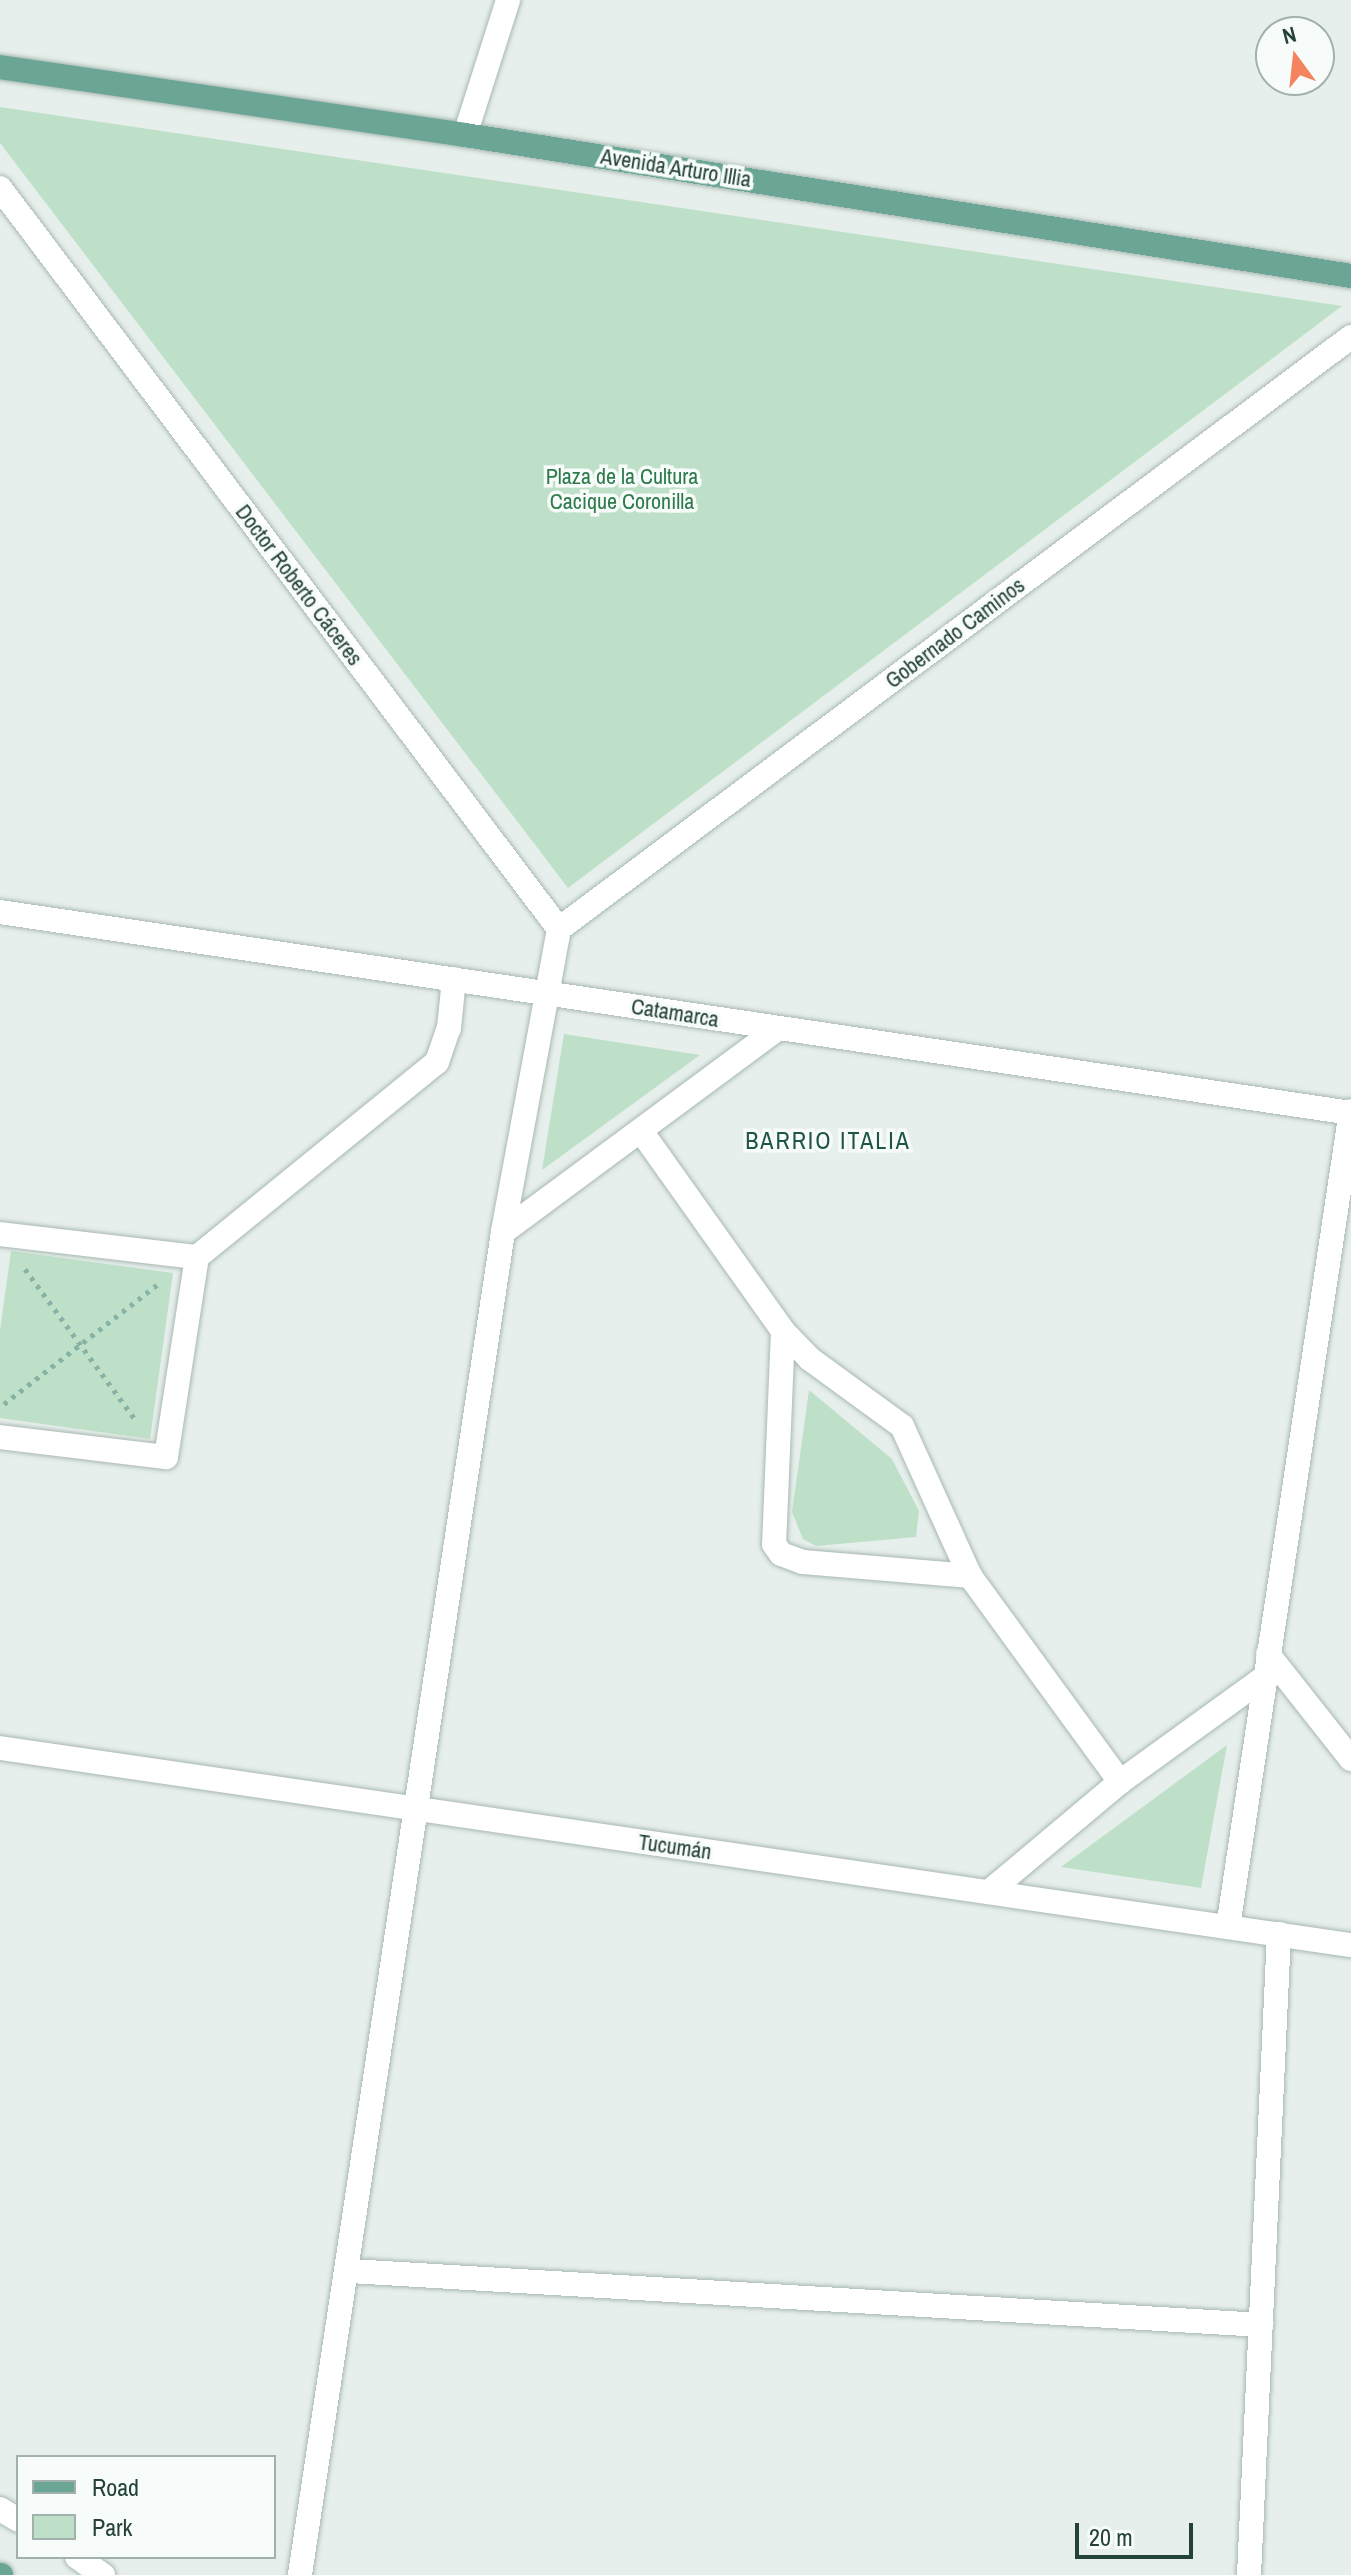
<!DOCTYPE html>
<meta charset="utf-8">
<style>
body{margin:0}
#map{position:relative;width:1351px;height:2575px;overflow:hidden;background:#e6efeb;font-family:"Archivo Narrow",sans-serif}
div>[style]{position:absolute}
.green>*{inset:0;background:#bfe0c8}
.path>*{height:5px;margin-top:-2.5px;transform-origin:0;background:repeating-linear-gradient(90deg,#86b3a5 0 4px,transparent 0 10px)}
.roads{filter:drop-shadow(0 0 2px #a8b8b2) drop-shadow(0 0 2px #a8b8b2)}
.minor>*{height:24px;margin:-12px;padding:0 12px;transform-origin:12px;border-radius:12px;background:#fff}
.major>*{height:24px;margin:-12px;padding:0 12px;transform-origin:12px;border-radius:12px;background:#6aa596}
span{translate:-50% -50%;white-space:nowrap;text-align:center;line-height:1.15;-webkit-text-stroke:7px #f7fbf9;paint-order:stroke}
.street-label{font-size:22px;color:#24423a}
.park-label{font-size:22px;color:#2d7a4b}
.neighbourhood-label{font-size:24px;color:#1f5548;letter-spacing:2px}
.legend{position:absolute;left:16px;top:2455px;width:260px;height:104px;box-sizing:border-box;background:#f7fbf9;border:2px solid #a3b1ad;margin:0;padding:10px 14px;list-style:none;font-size:24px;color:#24423a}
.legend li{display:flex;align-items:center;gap:16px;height:40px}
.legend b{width:40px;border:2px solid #a3b1ad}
.north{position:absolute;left:1255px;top:16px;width:80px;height:80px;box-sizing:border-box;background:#f7fbf9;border:2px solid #a3b1ad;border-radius:50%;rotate:345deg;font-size:22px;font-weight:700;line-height:32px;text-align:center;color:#24423a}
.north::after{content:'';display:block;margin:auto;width:28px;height:36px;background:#f4845f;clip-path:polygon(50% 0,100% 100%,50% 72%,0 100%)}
.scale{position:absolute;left:1075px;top:2523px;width:118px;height:36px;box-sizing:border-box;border:4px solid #24423a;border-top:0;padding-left:10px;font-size:24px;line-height:28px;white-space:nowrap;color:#24423a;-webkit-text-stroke:6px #f7fbf9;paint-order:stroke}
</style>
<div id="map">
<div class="green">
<i style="clip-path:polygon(0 107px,1342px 306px,568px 888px,0 143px)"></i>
<i style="clip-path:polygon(564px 1034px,700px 1055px,542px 1170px)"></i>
<i style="clip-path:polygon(11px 1251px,173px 1273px,150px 1439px,0 1418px,0 1331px)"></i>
<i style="clip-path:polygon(809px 1390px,892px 1459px,919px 1511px,916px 1537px,816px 1546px,803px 1539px,792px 1512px)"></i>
<i style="clip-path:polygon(1227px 1745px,1201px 1888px,1061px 1867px)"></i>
</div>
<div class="path">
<i style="left:25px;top:1269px;width:190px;rotate:53.8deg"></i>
<i style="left:4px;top:1404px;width:194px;rotate:-37.9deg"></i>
</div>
<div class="roads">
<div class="minor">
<i style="left:465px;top:135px;width:142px;rotate:-72.3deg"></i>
<i style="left:0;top:188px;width:928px;rotate:52.97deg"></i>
<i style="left:559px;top:929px;width:308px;rotate:100.5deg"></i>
<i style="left:503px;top:1232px;width:1358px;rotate:98.6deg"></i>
<i style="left:0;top:912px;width:1366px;rotate:8.46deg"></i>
<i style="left:559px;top:929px;width:989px;rotate:-36.78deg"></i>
<i style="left:641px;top:1131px;width:245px;rotate:54.6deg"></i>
<i style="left:783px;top:1331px;width:39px;rotate:46deg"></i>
<i style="left:810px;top:1359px;width:114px;rotate:36.1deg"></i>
<i style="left:902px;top:1426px;width:165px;rotate:65.6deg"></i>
<i style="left:970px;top:1576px;width:255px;rotate:53.9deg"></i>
<i style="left:503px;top:1232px;width:343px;rotate:-36.5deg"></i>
<i style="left:0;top:1234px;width:198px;rotate:6.7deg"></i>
<i style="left:783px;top:1331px;width:213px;rotate:92.4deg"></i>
<i style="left:774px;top:1544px;width:12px;rotate:55deg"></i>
<i style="left:781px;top:1554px;width:23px;rotate:20deg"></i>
<i style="left:803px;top:1562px;width:168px;rotate:4.8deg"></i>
<i style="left:0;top:1437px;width:167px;rotate:6.9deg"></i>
<i style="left:166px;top:1457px;width:202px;rotate:-81.2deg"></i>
<i style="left:197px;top:1257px;width:309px;rotate:-39.1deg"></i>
<i style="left:437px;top:1062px;width:36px;rotate:-71deg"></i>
<i style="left:449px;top:1028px;width:49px;rotate:-84.2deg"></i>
<i style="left:1268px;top:1654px;width:134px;rotate:51.7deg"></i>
<i style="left:0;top:1748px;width:1365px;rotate:8.3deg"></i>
<i style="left:990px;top:1891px;width:170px;rotate:-40deg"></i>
<i style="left:1120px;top:1782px;width:179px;rotate:-35.9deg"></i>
<i style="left:1228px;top:1927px;width:825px;rotate:-81.43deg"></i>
<i style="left:350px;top:2271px;width:913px;rotate:3.39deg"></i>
<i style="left:0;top:2509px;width:21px;rotate:31deg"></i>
<i style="left:77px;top:2557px;width:32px;rotate:35deg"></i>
<i style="left:1249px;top:2575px;width:642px;rotate:-87.32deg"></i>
</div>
<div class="major">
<i style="left:0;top:67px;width:470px;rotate:8.3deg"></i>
<i style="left:465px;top:135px;width:897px;rotate:9.04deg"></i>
<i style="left:0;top:2575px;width:1px"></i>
</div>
</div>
<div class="street-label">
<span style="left:676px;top:168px;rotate:9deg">Avenida Arturo Illia</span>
<span style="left:299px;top:585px;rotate:53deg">Doctor Roberto Cáceres</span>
<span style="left:955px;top:633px;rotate:-37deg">Gobernado Caminos</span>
<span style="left:675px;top:1013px;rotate:9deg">Catamarca</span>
<span style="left:675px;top:1847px;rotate:8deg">Tucumán</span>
</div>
<div class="park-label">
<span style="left:622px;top:489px">Plaza de la Cultura<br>Cacique Coronilla</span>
</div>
<div class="neighbourhood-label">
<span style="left:828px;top:1141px">BARRIO ITALIA</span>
</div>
<ul class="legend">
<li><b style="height:10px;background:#6aa596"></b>Road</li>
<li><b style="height:22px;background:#bfe0c8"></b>Park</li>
</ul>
<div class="north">N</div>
<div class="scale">20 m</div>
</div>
